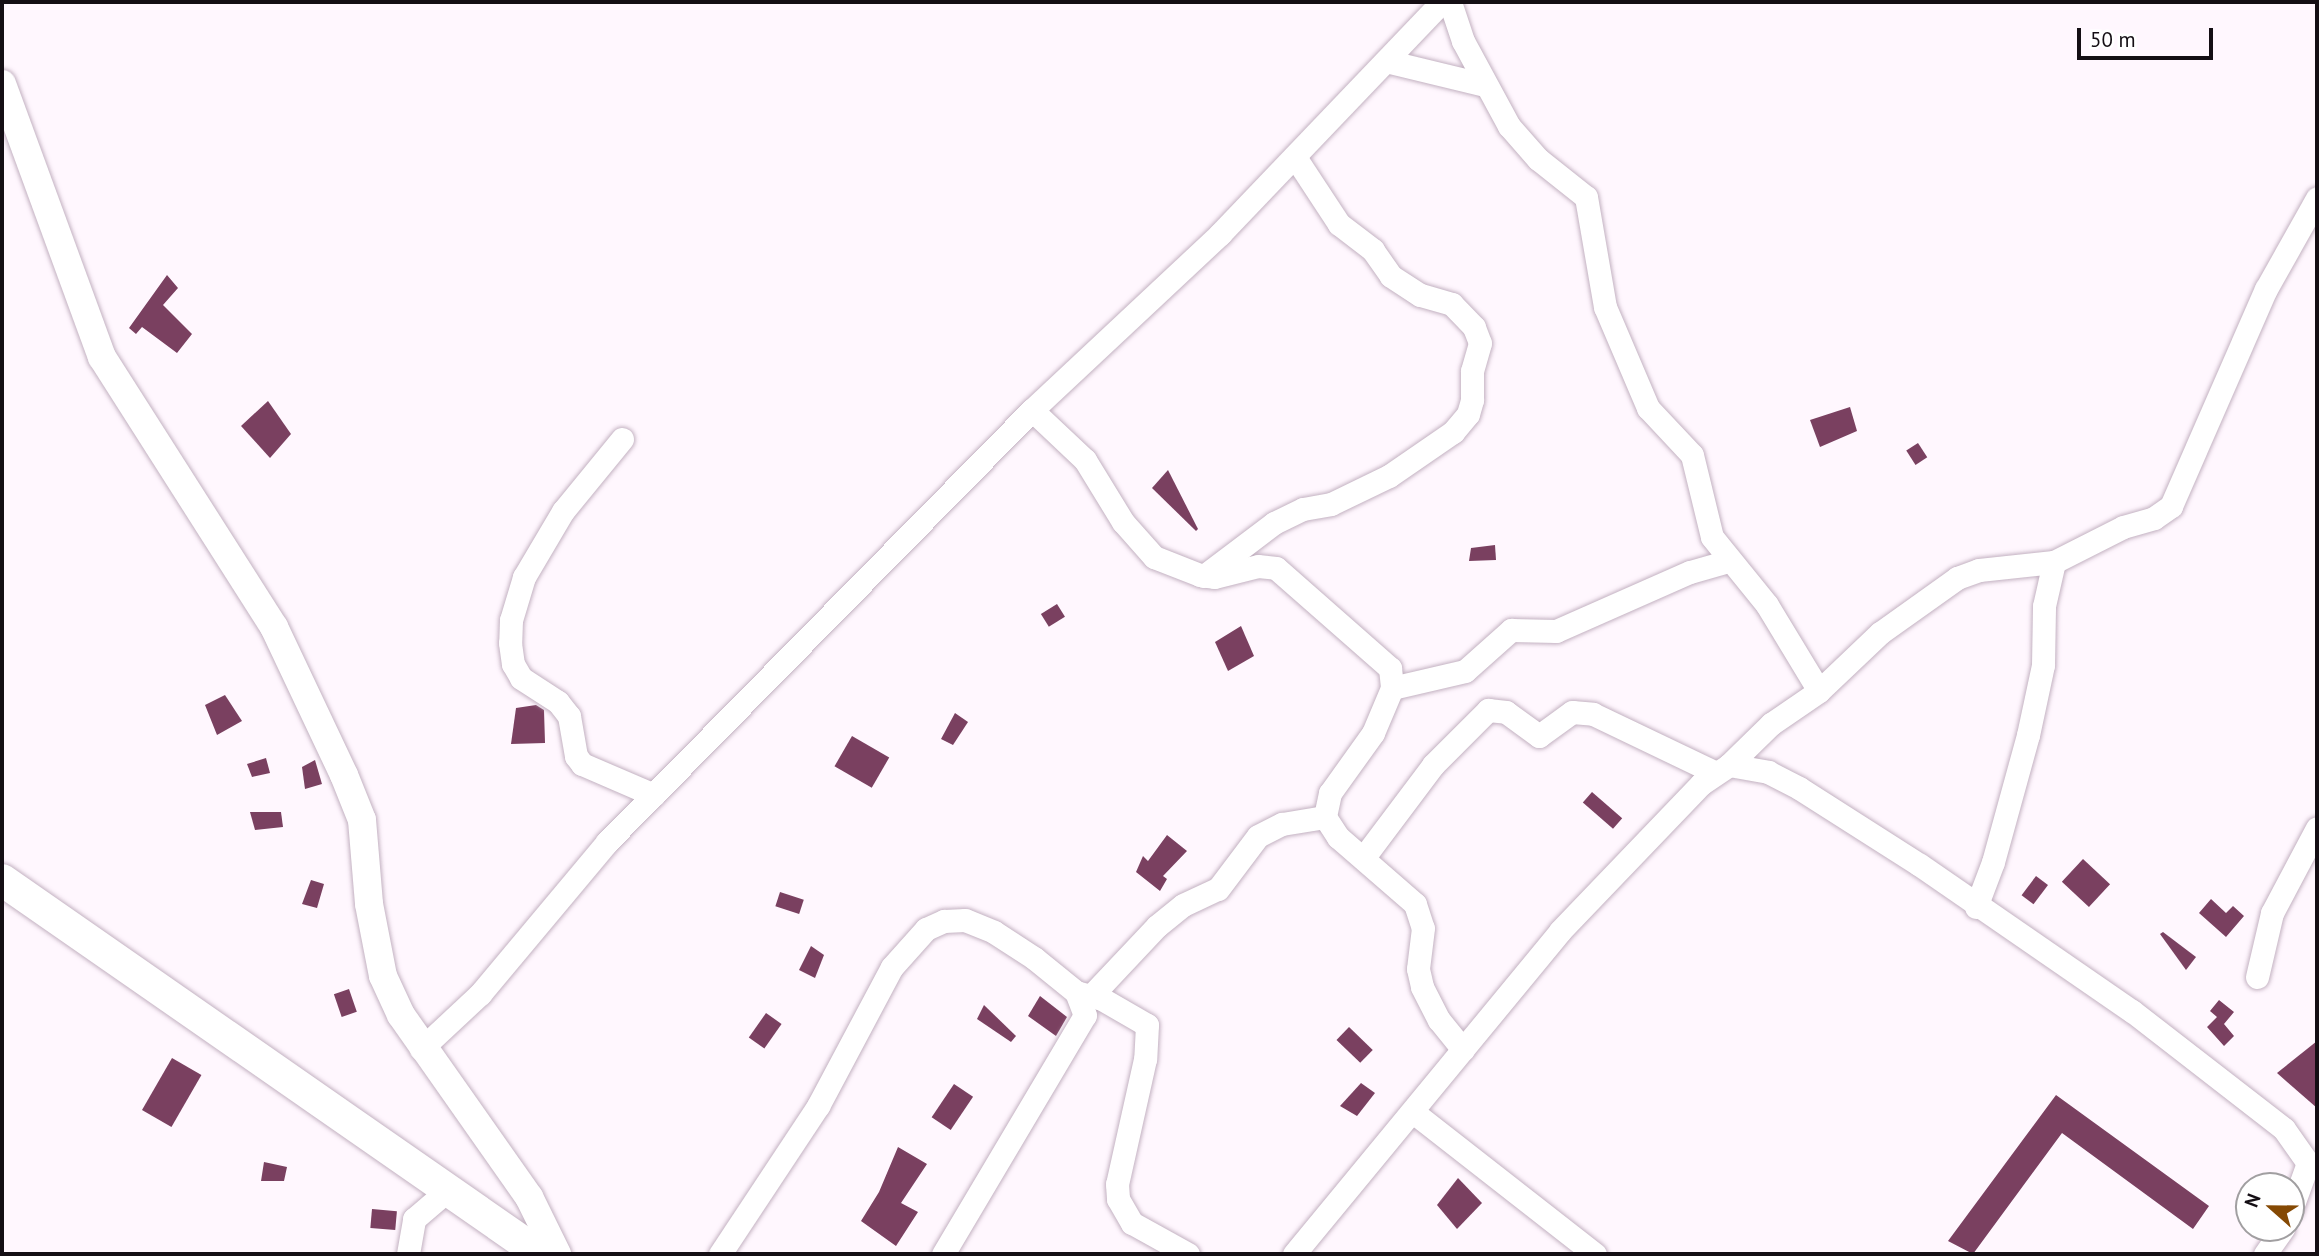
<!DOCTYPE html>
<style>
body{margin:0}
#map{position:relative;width:2319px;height:1256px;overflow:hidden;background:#fff7fe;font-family:"PT Sans",sans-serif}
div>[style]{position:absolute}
.building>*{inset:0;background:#7a4060;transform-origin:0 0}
.roads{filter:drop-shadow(0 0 2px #c3b1c1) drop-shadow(0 0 2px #c3b1c1)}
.minor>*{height:23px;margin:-11.5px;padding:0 11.5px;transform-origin:11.5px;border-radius:11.5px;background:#fff}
.tertiary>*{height:28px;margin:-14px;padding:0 14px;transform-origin:14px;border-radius:14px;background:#fff}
.secondary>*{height:32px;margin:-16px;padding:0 16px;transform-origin:16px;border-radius:16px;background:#fff}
span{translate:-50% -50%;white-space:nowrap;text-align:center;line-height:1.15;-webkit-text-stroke:7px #fff;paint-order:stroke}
.frame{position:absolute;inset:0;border:4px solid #140e14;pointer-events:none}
.north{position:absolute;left:2235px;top:1172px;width:70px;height:70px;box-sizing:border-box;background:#fff;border:2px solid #a19fa1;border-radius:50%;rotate:291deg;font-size:19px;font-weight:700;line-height:28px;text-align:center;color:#140e14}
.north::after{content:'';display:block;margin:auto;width:24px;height:32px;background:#854904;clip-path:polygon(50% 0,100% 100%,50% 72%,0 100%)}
.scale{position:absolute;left:2077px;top:28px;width:136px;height:32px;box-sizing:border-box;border:4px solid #140e14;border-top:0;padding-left:9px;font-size:21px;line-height:24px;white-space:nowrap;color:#140e14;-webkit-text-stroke:5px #fff;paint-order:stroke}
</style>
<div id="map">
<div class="building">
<i style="clip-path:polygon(167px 275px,178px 288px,163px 305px,192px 334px,177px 353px,142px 327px,136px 334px,129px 328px)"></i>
<i style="clip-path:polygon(268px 401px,291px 434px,270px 458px,241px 426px)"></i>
<i style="clip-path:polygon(1850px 407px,1857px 431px,1820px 447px,1810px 420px)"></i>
<i style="left:1918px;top:443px;width:17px;height:14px;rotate:57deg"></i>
<i style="clip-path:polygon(1168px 470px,1198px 529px,1196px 531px,1152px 488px)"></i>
<i style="clip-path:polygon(1495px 545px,1496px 560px,1469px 561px,1471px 548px)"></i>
<i style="left:1057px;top:604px;width:15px;height:19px;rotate:58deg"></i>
<i style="clip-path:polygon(1241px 626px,1254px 656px,1228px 671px,1215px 642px)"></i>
<i style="clip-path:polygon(225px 695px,242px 721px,217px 735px,205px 705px)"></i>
<i style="clip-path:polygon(536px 705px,544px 710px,545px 743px,511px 744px,516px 708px)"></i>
<i style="clip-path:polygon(955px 713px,968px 722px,953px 745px,941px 739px)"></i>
<i style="left:852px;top:736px;width:43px;height:35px;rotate:30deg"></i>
<i style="clip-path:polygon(266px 758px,270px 773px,252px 777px,247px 764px)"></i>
<i style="clip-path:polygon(315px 760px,322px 784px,305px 789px,302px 767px)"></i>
<i style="left:1592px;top:792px;width:40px;height:14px;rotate:41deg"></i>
<i style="clip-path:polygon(250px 812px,281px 812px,283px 827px,255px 830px)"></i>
<i style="clip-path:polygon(1167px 835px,1187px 851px,1163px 876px,1167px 879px,1160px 891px,1136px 872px,1143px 856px,1148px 861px)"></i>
<i style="left:2083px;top:859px;width:37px;height:31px;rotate:43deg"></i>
<i style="left:2036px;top:876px;width:15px;height:24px;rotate:37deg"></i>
<i style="clip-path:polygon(311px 880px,324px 884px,317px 908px,302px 904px)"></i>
<i style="left:780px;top:892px;width:25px;height:15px;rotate:18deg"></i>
<i style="clip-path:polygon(2211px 899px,2226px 913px,2233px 906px,2244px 916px,2226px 937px,2199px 913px)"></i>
<i style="clip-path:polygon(2163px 932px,2196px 957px,2186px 970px,2160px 934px)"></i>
<i style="clip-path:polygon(811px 946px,824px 955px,815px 978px,799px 970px)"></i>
<i style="left:349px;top:989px;width:24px;height:16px;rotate:71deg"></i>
<i style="clip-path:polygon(1040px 996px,1067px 1017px,1056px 1036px,1028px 1016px)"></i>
<i style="clip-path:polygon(2219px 1000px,2234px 1012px,2224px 1024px,2234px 1036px,2224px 1046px,2207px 1027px,2217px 1017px,2210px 1011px)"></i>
<i style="clip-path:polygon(984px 1005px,1016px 1036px,1011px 1042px,977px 1019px)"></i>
<i style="left:766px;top:1013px;width:19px;height:30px;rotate:35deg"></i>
<i style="left:1349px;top:1027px;width:33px;height:18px;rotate:44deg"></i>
<i style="clip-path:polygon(2317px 1041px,2317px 1108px,2277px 1073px)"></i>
<i style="left:172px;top:1058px;width:34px;height:60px;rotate:30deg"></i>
<i style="clip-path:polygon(1361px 1083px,1375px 1093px,1357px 1116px,1340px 1106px)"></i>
<i style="left:954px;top:1084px;width:23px;height:40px;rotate:34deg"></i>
<i style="clip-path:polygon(2056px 1095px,2209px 1206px,2193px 1229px,2062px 1133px,1973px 1254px,1948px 1241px)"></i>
<i style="clip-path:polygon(898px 1147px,927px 1164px,901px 1203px,918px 1212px,896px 1246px,861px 1221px,879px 1192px)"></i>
<i style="clip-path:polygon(264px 1162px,287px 1167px,284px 1181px,261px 1181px)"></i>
<i style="clip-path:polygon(1458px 1178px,1482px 1203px,1457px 1229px,1437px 1205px)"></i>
<i style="left:372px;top:1209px;width:25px;height:19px;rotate:5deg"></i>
</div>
<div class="roads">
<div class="minor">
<i style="left:1450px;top:2px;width:41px;rotate:71.6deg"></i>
<i style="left:1463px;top:41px;width:97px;rotate:61.6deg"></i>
<i style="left:1509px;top:126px;width:44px;rotate:48.7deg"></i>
<i style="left:1538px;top:159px;width:61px;rotate:38.4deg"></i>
<i style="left:1586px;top:197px;width:112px;rotate:80.2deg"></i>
<i style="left:1605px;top:307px;width:110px;rotate:66.9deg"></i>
<i style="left:1648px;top:408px;width:64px;rotate:46.9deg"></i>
<i style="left:1692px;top:455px;width:84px;rotate:76.3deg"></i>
<i style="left:1712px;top:537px;width:87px;rotate:51deg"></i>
<i style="left:1767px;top:605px;width:100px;rotate:58.8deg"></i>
<i style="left:1386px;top:61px;width:102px;rotate:13.6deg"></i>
<i style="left:1032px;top:410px;width:73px;rotate:43.3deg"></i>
<i style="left:1085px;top:460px;width:73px;rotate:58.5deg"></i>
<i style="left:1123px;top:522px;width:47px;rotate:48.5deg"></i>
<i style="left:1154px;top:557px;width:49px;rotate:21.4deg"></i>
<i style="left:1200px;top:575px;width:14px;rotate:8deg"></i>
<i style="left:1214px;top:577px;width:45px;rotate:-14deg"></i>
<i style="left:1258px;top:566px;width:18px;rotate:6deg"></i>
<i style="left:1276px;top:568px;width:152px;rotate:41.3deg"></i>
<i style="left:1390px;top:668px;width:20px;rotate:84deg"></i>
<i style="left:1392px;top:688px;width:49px;rotate:112.9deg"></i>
<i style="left:1373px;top:733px;width:74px;rotate:125.6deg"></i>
<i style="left:1330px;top:793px;width:25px;rotate:102deg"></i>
<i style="left:1325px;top:817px;width:24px;rotate:57deg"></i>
<i style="left:1338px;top:837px;width:102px;rotate:41deg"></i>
<i style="left:1415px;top:904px;width:25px;rotate:72deg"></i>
<i style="left:1423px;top:928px;width:41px;rotate:97deg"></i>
<i style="left:1418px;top:969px;width:18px;rotate:77deg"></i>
<i style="left:1422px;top:987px;width:37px;rotate:63deg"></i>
<i style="left:1439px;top:1020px;width:38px;rotate:51deg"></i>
<i style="left:622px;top:439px;width:93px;rotate:129.3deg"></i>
<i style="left:563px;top:511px;width:77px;rotate:120.6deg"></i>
<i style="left:524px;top:577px;width:45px;rotate:106.8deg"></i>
<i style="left:511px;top:620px;width:23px;rotate:92deg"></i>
<i style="left:510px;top:643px;width:21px;rotate:82deg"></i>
<i style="left:513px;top:664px;width:16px;rotate:60deg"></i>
<i style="left:521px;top:678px;width:44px;rotate:33deg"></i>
<i style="left:558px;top:702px;width:18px;rotate:52deg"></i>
<i style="left:569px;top:716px;width:41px;rotate:80.1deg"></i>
<i style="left:576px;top:756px;width:10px;rotate:53deg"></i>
<i style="left:582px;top:764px;width:78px;rotate:23.3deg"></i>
<i style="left:1204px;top:576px;width:88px;rotate:-37.1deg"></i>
<i style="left:1274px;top:523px;width:32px;rotate:-26deg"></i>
<i style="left:1303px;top:509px;width:28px;rotate:-10deg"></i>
<i style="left:1331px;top:504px;width:64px;rotate:-25.8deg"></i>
<i style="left:1389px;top:476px;width:78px;rotate:-34.5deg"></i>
<i style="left:1453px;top:432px;width:23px;rotate:-50deg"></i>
<i style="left:1468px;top:414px;width:15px;rotate:-74deg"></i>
<i style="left:1472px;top:400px;width:29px;rotate:-90deg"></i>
<i style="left:1472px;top:371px;width:29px;rotate:-74deg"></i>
<i style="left:1480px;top:343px;width:17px;rotate:-111deg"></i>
<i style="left:1474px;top:327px;width:32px;rotate:-134deg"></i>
<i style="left:1452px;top:304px;width:33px;rotate:-164deg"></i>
<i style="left:1420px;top:295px;width:35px;rotate:-147deg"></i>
<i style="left:1391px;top:276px;width:32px;rotate:-125deg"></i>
<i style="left:1373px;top:250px;width:43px;rotate:-142.6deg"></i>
<i style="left:1339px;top:224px;width:80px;rotate:-123.3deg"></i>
<i style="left:1392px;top:688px;width:75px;rotate:-13.1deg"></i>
<i style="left:1465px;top:671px;width:62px;rotate:-41.7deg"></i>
<i style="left:1511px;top:630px;width:45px;rotate:1.3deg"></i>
<i style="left:1556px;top:631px;width:146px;rotate:-23.8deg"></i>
<i style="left:1690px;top:572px;width:40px;rotate:-16deg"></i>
<i style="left:1729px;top:765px;width:59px;rotate:-44.3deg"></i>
<i style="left:1771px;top:724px;width:58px;rotate:-34.5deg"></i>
<i style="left:1819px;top:691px;width:84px;rotate:-43.6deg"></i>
<i style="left:1880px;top:633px;width:95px;rotate:-35.5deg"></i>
<i style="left:1957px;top:578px;width:23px;rotate:-20deg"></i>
<i style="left:1979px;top:570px;width:75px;rotate:-6.1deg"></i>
<i style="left:1364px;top:857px;width:115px;rotate:-53.1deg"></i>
<i style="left:1433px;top:765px;width:78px;rotate:-45deg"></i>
<i style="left:1488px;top:710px;width:18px;rotate:6deg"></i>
<i style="left:1506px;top:712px;width:41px;rotate:36deg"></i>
<i style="left:1539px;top:736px;width:41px;rotate:-36deg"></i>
<i style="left:1572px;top:712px;width:21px;rotate:5deg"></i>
<i style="left:1593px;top:714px;width:134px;rotate:25.6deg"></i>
<i style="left:1976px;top:907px;width:48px;rotate:-69.3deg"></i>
<i style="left:1993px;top:862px;width:132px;rotate:-74.6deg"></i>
<i style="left:2028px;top:735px;width:72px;rotate:-77.9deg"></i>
<i style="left:2043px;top:665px;width:59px;rotate:-89deg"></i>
<i style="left:2044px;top:606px;width:45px;rotate:-77.2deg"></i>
<i style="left:2054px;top:562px;width:77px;rotate:-26.9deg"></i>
<i style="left:2123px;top:527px;width:32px;rotate:-16deg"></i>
<i style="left:2154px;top:518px;width:21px;rotate:-35deg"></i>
<i style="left:2171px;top:506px;width:237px;rotate:-66.4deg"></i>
<i style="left:2266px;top:289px;width:104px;rotate:-60.7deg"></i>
<i style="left:2257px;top:977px;width:66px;rotate:-76.8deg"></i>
<i style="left:2272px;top:913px;width:96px;rotate:-62.1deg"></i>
<i style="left:1076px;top:992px;width:27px;rotate:15deg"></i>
<i style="left:1102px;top:999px;width:52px;rotate:30deg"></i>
<i style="left:1147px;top:1025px;width:34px;rotate:93deg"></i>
<i style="left:1145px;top:1059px;width:128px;rotate:102.6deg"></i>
<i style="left:1117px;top:1184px;width:15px;rotate:86deg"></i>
<i style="left:1118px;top:1199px;width:28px;rotate:60deg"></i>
<i style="left:1132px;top:1223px;width:64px;rotate:29deg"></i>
<i style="left:1091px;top:996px;width:96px;rotate:-46.7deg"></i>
<i style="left:1157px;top:926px;width:33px;rotate:-39deg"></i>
<i style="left:1183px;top:905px;width:38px;rotate:-25deg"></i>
<i style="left:1218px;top:889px;width:66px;rotate:-53deg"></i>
<i style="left:1258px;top:836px;width:27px;rotate:-27deg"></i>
<i style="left:1282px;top:824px;width:44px;rotate:-9.2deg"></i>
<i style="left:421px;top:1049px;width:81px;rotate:-43deg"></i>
<i style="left:480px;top:994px;width:198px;rotate:-50.1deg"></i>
<i style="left:607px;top:842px;width:606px;rotate:-45.47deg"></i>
<i style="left:1032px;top:410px;width:258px;rotate:-43.1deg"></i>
<i style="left:1220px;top:234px;width:321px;rotate:-46.3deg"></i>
<i style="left:1413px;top:1112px;width:231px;rotate:38deg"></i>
<i style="left:408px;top:1254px;width:36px;rotate:-80deg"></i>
<i style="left:414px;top:1219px;width:45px;rotate:-40.5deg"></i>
<i style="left:720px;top:1254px;width:178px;rotate:-56.5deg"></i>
<i style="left:818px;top:1106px;width:157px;rotate:-62deg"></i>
<i style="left:892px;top:967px;width:51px;rotate:-48.2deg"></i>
<i style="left:926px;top:929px;width:20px;rotate:-24deg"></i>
<i style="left:944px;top:921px;width:21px;rotate:-3deg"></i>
<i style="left:965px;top:920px;width:31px;rotate:22deg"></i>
<i style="left:994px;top:932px;width:48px;rotate:33deg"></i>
<i style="left:1034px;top:958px;width:54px;rotate:39deg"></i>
<i style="left:1076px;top:992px;width:25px;rotate:69deg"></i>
<i style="left:1085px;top:1015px;width:278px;rotate:120.7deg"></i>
<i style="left:1294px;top:1254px;width:418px;rotate:-50.5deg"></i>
<i style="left:1560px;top:931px;width:204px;rotate:-46.2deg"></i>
<i style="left:1701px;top:784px;width:34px;rotate:-34deg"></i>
<i style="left:1729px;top:765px;width:40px;rotate:10deg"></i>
<i style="left:1768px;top:772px;width:35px;rotate:27deg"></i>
<i style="left:1799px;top:788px;width:143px;rotate:32.5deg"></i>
<i style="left:1920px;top:865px;width:257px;rotate:34.6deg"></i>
<i style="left:2132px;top:1011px;width:192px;rotate:37.8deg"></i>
<i style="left:2284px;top:1129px;width:42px;rotate:54.8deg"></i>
<i style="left:2308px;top:1163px;width:50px;rotate:109.9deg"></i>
<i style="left:2265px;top:1254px;width:32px;rotate:-55deg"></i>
</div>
<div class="tertiary">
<i style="left:2px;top:84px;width:291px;rotate:69.9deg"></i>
<i style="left:102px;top:357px;width:320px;rotate:57.5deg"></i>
<i style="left:274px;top:627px;width:164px;rotate:64.7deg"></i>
<i style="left:344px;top:775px;width:48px;rotate:68.2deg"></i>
<i style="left:362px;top:820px;width:84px;rotate:85.2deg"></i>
<i style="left:369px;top:904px;width:73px;rotate:79deg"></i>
<i style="left:383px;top:976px;width:43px;rotate:65.2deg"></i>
<i style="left:401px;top:1015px;width:223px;rotate:54.9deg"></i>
<i style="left:529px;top:1197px;width:64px;rotate:63.8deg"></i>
</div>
<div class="secondary">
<i style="left:2px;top:880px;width:655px;rotate:34.81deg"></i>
</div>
</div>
<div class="frame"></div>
<div class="north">N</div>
<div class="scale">50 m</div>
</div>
